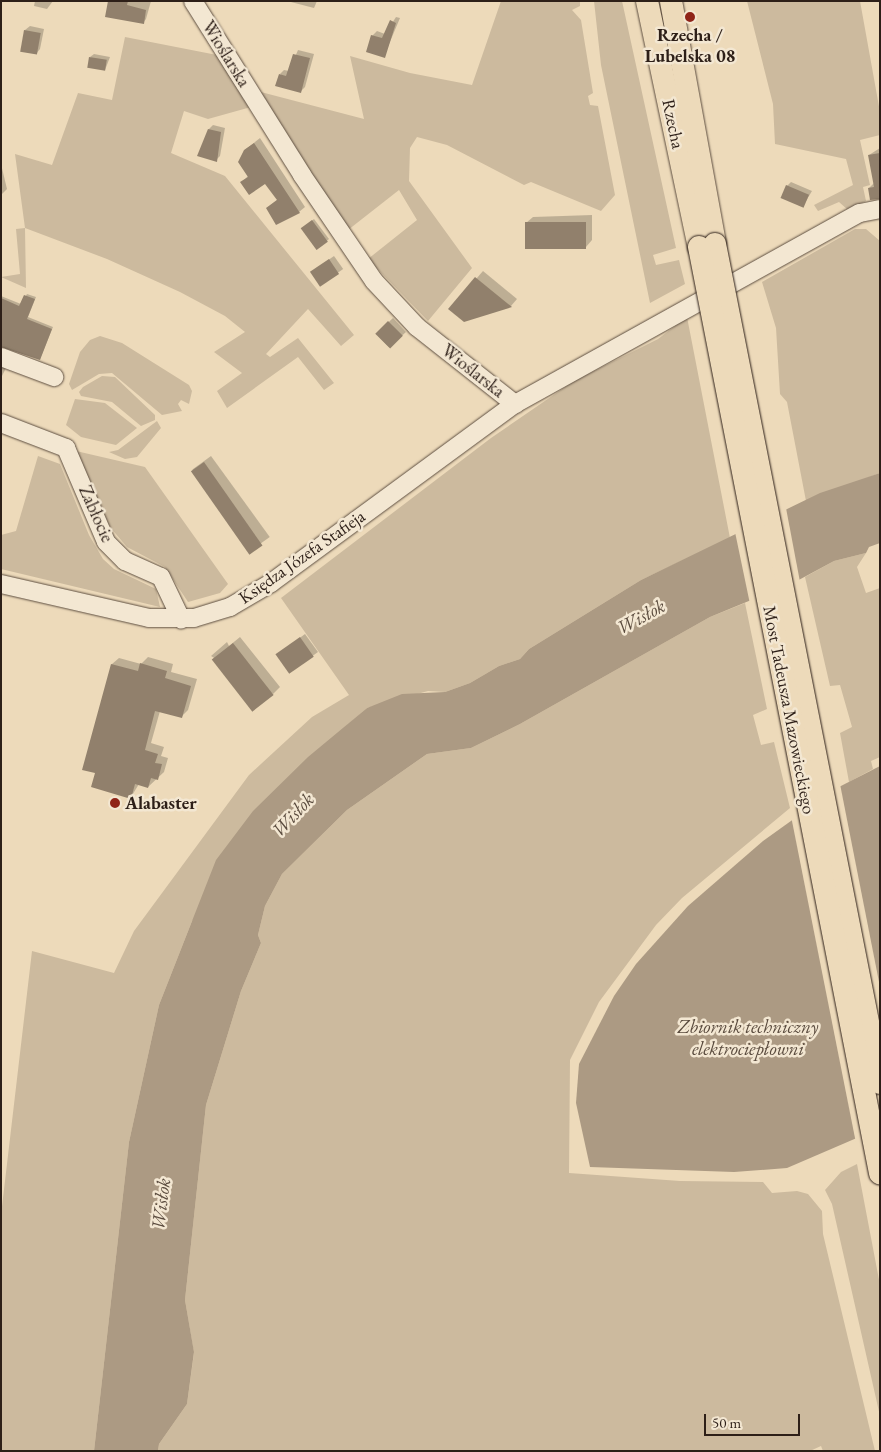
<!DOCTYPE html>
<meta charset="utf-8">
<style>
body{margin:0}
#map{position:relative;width:881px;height:1452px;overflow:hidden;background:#eddaba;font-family:"EB Garamond",serif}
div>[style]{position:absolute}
.green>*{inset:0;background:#ccba9e}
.water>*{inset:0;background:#ac9a83}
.pier>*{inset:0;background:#eddaba}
.shadow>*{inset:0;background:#0003;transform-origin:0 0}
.building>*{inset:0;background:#91806c;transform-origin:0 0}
.roads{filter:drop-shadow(0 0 1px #5d4e40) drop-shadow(0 0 1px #5d4e40)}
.minor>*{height:18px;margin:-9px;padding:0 9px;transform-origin:9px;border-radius:9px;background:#f3e7d2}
.major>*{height:22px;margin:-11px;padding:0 11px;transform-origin:11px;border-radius:11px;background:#eddaba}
.bridges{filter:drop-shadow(0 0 1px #2d1f18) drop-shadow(0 0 1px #2d1f18)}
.major-bridge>*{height:22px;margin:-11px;padding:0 11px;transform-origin:11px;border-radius:11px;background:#eddaba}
.dots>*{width:14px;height:14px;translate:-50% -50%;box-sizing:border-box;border:2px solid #f3e7d2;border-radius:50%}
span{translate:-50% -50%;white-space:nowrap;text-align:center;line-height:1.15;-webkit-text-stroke:5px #f3e7d2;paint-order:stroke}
.poi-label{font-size:18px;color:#2d1f18;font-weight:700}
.left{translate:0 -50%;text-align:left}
.street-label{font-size:18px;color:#2d1f18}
.water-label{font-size:19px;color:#594a3d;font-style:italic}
.frame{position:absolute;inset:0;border:2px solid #2d1f18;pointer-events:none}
.scale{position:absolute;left:704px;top:1414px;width:96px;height:22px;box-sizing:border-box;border:2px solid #2d1f18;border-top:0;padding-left:6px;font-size:15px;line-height:18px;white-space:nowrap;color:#2d1f18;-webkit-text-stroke:4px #f3e7d2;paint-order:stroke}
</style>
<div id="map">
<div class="green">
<i style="clip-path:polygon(501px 1px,580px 1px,580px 6px,572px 10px,581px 20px,593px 93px,588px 96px,590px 105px,598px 106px,615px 195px,601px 211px,531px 182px,524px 185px,447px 145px,417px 137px,410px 148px,409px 181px,472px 268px,428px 321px,368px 259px,417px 220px,399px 190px,348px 230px,257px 91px,364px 119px,350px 56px,410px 73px,472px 85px)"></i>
<i style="clip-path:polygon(594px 1px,622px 1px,676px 248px,653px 255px,656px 265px,679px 260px,685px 284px,650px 303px,601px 65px)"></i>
<i style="clip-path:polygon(747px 1px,860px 1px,880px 112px,880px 135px,860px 140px,870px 185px,863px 187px,866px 201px,848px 210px,839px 202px,818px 211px,814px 205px,853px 185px,846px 159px,775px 144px,773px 104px)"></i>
<i style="clip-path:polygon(125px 37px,222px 56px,251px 107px,208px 119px,184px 111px,171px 153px,225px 176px,354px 335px,341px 346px,308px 309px,266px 354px,270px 357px,298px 338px,334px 383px,324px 390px,298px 357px,227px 408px,217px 391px,242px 373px,214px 352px,245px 332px,225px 316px,180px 292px,107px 259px,25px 228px,26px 288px,1px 277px,20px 274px,16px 229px,25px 228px,15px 154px,52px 165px,78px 93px,112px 100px)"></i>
<i style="clip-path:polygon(855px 229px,866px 229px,880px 241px,880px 473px,806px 501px,787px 402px,780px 394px,776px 328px,762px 282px)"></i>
<i style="clip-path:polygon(687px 317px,730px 538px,641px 580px,529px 649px,520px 659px,499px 666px,470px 683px,445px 692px,428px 691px,367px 708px,346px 726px,192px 921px,159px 1005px,129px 1142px,94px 1451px,1px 1451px,1px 1215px,32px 951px,114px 973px,134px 931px,249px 775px,312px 717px,349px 695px,281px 598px,491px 438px,574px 381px,658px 339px)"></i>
<i style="clip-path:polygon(100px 336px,122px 343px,189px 385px,192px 391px,189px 404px,181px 400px,178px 404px,182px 411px,162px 415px,112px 373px,99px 374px,72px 390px,69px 384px,80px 352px,90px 340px)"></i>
<i style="clip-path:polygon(102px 376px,115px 377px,155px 415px,155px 420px,141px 426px,112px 402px,81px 396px,79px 392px,83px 387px)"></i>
<i style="clip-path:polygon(75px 399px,105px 403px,137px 428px,116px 445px,81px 437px,66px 425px)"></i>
<i style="clip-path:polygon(157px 421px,161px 428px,137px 457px,125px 459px,109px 452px,118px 450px)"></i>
<i style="clip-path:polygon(76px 451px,145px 467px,228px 584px,220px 593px,188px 602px,165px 567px,127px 547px,110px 527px)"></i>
<i style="clip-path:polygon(38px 456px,60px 464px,89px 535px,103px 559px,114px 569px,156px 589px,160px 607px,1px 569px,1px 535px,16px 531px)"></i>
<i style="clip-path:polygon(866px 553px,857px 567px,866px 593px,880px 588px,880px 757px,871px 761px,873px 769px,849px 782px,840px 733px,852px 727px,840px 685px,830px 686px,805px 577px,834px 561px)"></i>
<i style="clip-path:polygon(745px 603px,767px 709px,753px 715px,761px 745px,774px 742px,790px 808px,682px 898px,656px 925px,599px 1002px,570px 1060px,569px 1173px,680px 1181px,763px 1182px,772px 1193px,797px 1191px,808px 1194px,822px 1211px,823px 1234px,875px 1451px,823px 1451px,821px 1446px,810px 1451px,158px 1451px,159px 1444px,187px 1404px,194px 1353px,185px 1300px,206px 1105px,241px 991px,261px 943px,258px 935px,265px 906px,282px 874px,347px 810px,427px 754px,471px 748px,520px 724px,710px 617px)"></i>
<i style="clip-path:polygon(857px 1164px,880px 1285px,880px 1416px,832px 1204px,825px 1190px,841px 1172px)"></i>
</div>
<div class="water">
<i style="clip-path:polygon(880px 473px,880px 543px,869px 547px,866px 553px,834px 561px,795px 582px,710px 617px,520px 724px,471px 748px,427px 754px,347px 810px,282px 874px,265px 906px,258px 935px,261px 943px,241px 991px,206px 1105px,185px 1300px,194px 1352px,187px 1404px,159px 1444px,158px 1451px,94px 1451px,129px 1142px,159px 1005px,216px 860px,253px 811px,308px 757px,367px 708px,402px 694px,445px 692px,470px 683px,499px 666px,520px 659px,529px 649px,641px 580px,820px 493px)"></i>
<i style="clip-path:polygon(880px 766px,880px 1128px,787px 1168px,734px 1172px,590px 1167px,576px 1103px,579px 1064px,614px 996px,636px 964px,688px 906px,763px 841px,837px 788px)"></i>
</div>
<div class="pier">
<i style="clip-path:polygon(786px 508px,800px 582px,750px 604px,735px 532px)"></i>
<i style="clip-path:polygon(840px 784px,880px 987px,880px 1131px,856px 1143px,791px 816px)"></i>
</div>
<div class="shadow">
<i style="clip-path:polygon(35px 1px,53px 1px,47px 9px,34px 6px)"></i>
<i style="clip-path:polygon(110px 1px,151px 1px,146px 19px,143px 23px)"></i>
<i style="clip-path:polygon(287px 1px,317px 1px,314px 8px)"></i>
<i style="clip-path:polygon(396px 17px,400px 18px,384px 56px,372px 36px,377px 31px,385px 34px)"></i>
<i style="clip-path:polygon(30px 26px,44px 29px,40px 49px,36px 54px,25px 30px)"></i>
<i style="clip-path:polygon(298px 50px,314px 54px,305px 87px,300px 92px,280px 74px,284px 70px,289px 71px)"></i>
<i style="clip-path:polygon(94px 54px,110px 57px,105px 70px,90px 57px)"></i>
<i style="clip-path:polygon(213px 125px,225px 128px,220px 156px,216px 160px,209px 129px)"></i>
<i style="clip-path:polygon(260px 138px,305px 207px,299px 212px,267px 208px,278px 199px,266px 182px,242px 182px,248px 176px,245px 150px)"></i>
<i style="clip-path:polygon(880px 148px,880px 199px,871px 199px,869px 188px,874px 183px,869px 155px)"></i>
<i style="clip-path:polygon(1px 164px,7px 189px,1px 195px)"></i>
<i style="clip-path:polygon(791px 182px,812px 191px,803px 206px,787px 186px)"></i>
<i style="clip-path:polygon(592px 215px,592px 240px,586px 247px,526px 223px,533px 217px)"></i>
<i style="clip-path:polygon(314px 219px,329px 239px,317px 249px,304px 227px)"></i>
<i style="left:334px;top:256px;width:16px;height:28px;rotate:55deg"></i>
<i style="clip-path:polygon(483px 271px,517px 299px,511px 306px,464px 321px,450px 309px)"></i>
<i style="clip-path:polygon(27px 294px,36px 297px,28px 317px,53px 327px,40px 359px,1px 344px,1px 296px,21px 304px)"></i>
<i style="left:393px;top:318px;width:19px;height:23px;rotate:47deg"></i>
<i style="clip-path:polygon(1px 364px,7px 366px,1px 378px)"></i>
<i style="left:211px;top:456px;width:100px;height:23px;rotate:54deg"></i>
<i style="clip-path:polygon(305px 634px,318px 652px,290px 672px,282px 651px)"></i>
<i style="clip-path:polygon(240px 637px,280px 687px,273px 694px,211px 656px,227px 642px,229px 646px)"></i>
<i style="clip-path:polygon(148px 657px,173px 664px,171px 672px,197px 679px,188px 710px,181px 717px,160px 711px,151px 743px,164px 747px,161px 756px,168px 758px,164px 772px,148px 787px,139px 784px,131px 797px,97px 772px,84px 769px,112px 664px,119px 658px,141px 664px)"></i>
</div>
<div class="building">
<i style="clip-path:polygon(108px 1px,128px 1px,127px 5px,146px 10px,144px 24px,105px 17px)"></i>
<i style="clip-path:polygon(390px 20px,396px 23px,385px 58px,366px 52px,371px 35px,382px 38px)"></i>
<i style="left:24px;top:30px;width:17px;height:22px;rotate:10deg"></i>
<i style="clip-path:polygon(293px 54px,310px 58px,301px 93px,275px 86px,279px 74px,286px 76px)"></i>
<i style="left:89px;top:57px;width:18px;height:11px;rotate:9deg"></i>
<i style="clip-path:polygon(208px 129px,221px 132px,217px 162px,197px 156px)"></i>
<i style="clip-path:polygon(254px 143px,300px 213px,276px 225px,266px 208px,277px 200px,265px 184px,249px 195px,240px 182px,248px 177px,238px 162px,244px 150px)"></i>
<i style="clip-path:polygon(880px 153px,880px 199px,870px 200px,868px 188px,874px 187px,868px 155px)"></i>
<i style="left:786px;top:185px;width:25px;height:14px;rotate:23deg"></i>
<i style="left:312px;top:220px;width:27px;height:14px;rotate:54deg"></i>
<i style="left:586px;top:222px;width:27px;height:61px;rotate:90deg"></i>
<i style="left:329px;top:259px;width:18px;height:23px;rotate:56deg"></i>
<i style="clip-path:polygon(475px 277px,512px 307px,464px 322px,448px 309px)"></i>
<i style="clip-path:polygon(24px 295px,35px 299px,27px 319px,52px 329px,40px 360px,1px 347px,1px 298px,19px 306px)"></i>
<i style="left:388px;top:321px;width:21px;height:18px;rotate:45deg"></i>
<i style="left:204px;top:462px;width:102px;height:16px;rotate:55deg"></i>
<i style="left:300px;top:637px;width:24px;height:30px;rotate:55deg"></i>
<i style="left:233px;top:643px;width:66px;height:27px;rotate:52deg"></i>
<i style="clip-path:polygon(140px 663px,167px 671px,165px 678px,191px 686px,182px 718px,155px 711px,145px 750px,158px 754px,155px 763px,162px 764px,158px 780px,151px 778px,148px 788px,135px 784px,131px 799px,91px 787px,95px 773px,82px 770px,111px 664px,138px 671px)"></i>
</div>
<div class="roads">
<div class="minor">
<i style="left:193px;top:1px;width:205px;rotate:57.9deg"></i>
<i style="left:302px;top:175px;width:128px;rotate:55.8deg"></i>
<i style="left:374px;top:281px;width:63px;rotate:46.9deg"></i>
<i style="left:417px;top:327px;width:125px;rotate:38.2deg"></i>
<i style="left:1px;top:357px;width:57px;rotate:20.7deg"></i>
<i style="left:1px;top:423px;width:70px;rotate:21deg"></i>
<i style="left:66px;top:448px;width:102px;rotate:66.9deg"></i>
<i style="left:106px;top:542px;width:27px;rotate:45deg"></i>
<i style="left:125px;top:561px;width:39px;rotate:24deg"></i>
<i style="left:161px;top:577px;width:47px;rotate:64.5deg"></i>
<i style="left:1px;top:584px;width:152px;rotate:12.9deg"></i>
<i style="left:149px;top:618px;width:45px"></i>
<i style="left:194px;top:618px;width:38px;rotate:-17deg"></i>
<i style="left:230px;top:607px;width:48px;rotate:-30.3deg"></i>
<i style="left:271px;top:583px;width:303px;rotate:-36.3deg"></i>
<i style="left:515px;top:404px;width:394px;rotate:-29deg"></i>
<i style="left:860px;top:213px;width:20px;rotate:-11deg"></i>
</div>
<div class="major">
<i style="left:647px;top:1px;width:251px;rotate:78.1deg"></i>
<i style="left:671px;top:1px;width:247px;rotate:79.7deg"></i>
</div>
</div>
<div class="bridges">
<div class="major-bridge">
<i style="left:715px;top:244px;width:855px;rotate:78.87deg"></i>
<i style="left:699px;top:247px;width:944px;rotate:78.94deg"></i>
</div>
</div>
<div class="dots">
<i style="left:690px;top:17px;background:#8f2418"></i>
<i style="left:115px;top:803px;background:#8f2418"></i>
</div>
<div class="poi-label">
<span style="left:690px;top:46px">Rzecha /<br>Lubelska 08</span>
<span class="left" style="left:125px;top:803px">Alabaster</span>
</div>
<div class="street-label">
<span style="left:226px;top:54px;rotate:58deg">Wioślarska</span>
<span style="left:673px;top:124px;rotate:78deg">Rzecha</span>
<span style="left:473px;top:371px;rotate:38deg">Wioślarska</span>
<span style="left:96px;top:514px;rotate:66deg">Zabłocie</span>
<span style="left:302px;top:557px;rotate:-35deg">Księdza Józefa Stafieja</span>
<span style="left:789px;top:710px;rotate:79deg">Most Tadeusza Mazowieckiego</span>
</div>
<div class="water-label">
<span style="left:641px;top:617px;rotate:-29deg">Wisłok</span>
<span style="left:293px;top:815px;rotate:-47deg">Wisłok</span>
<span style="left:748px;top:1038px">Zbiornik techniczny<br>elektrociepłowni</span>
<span style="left:161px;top:1204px;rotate:-83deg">Wisłok</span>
</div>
<div class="frame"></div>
<div class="scale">50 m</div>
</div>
